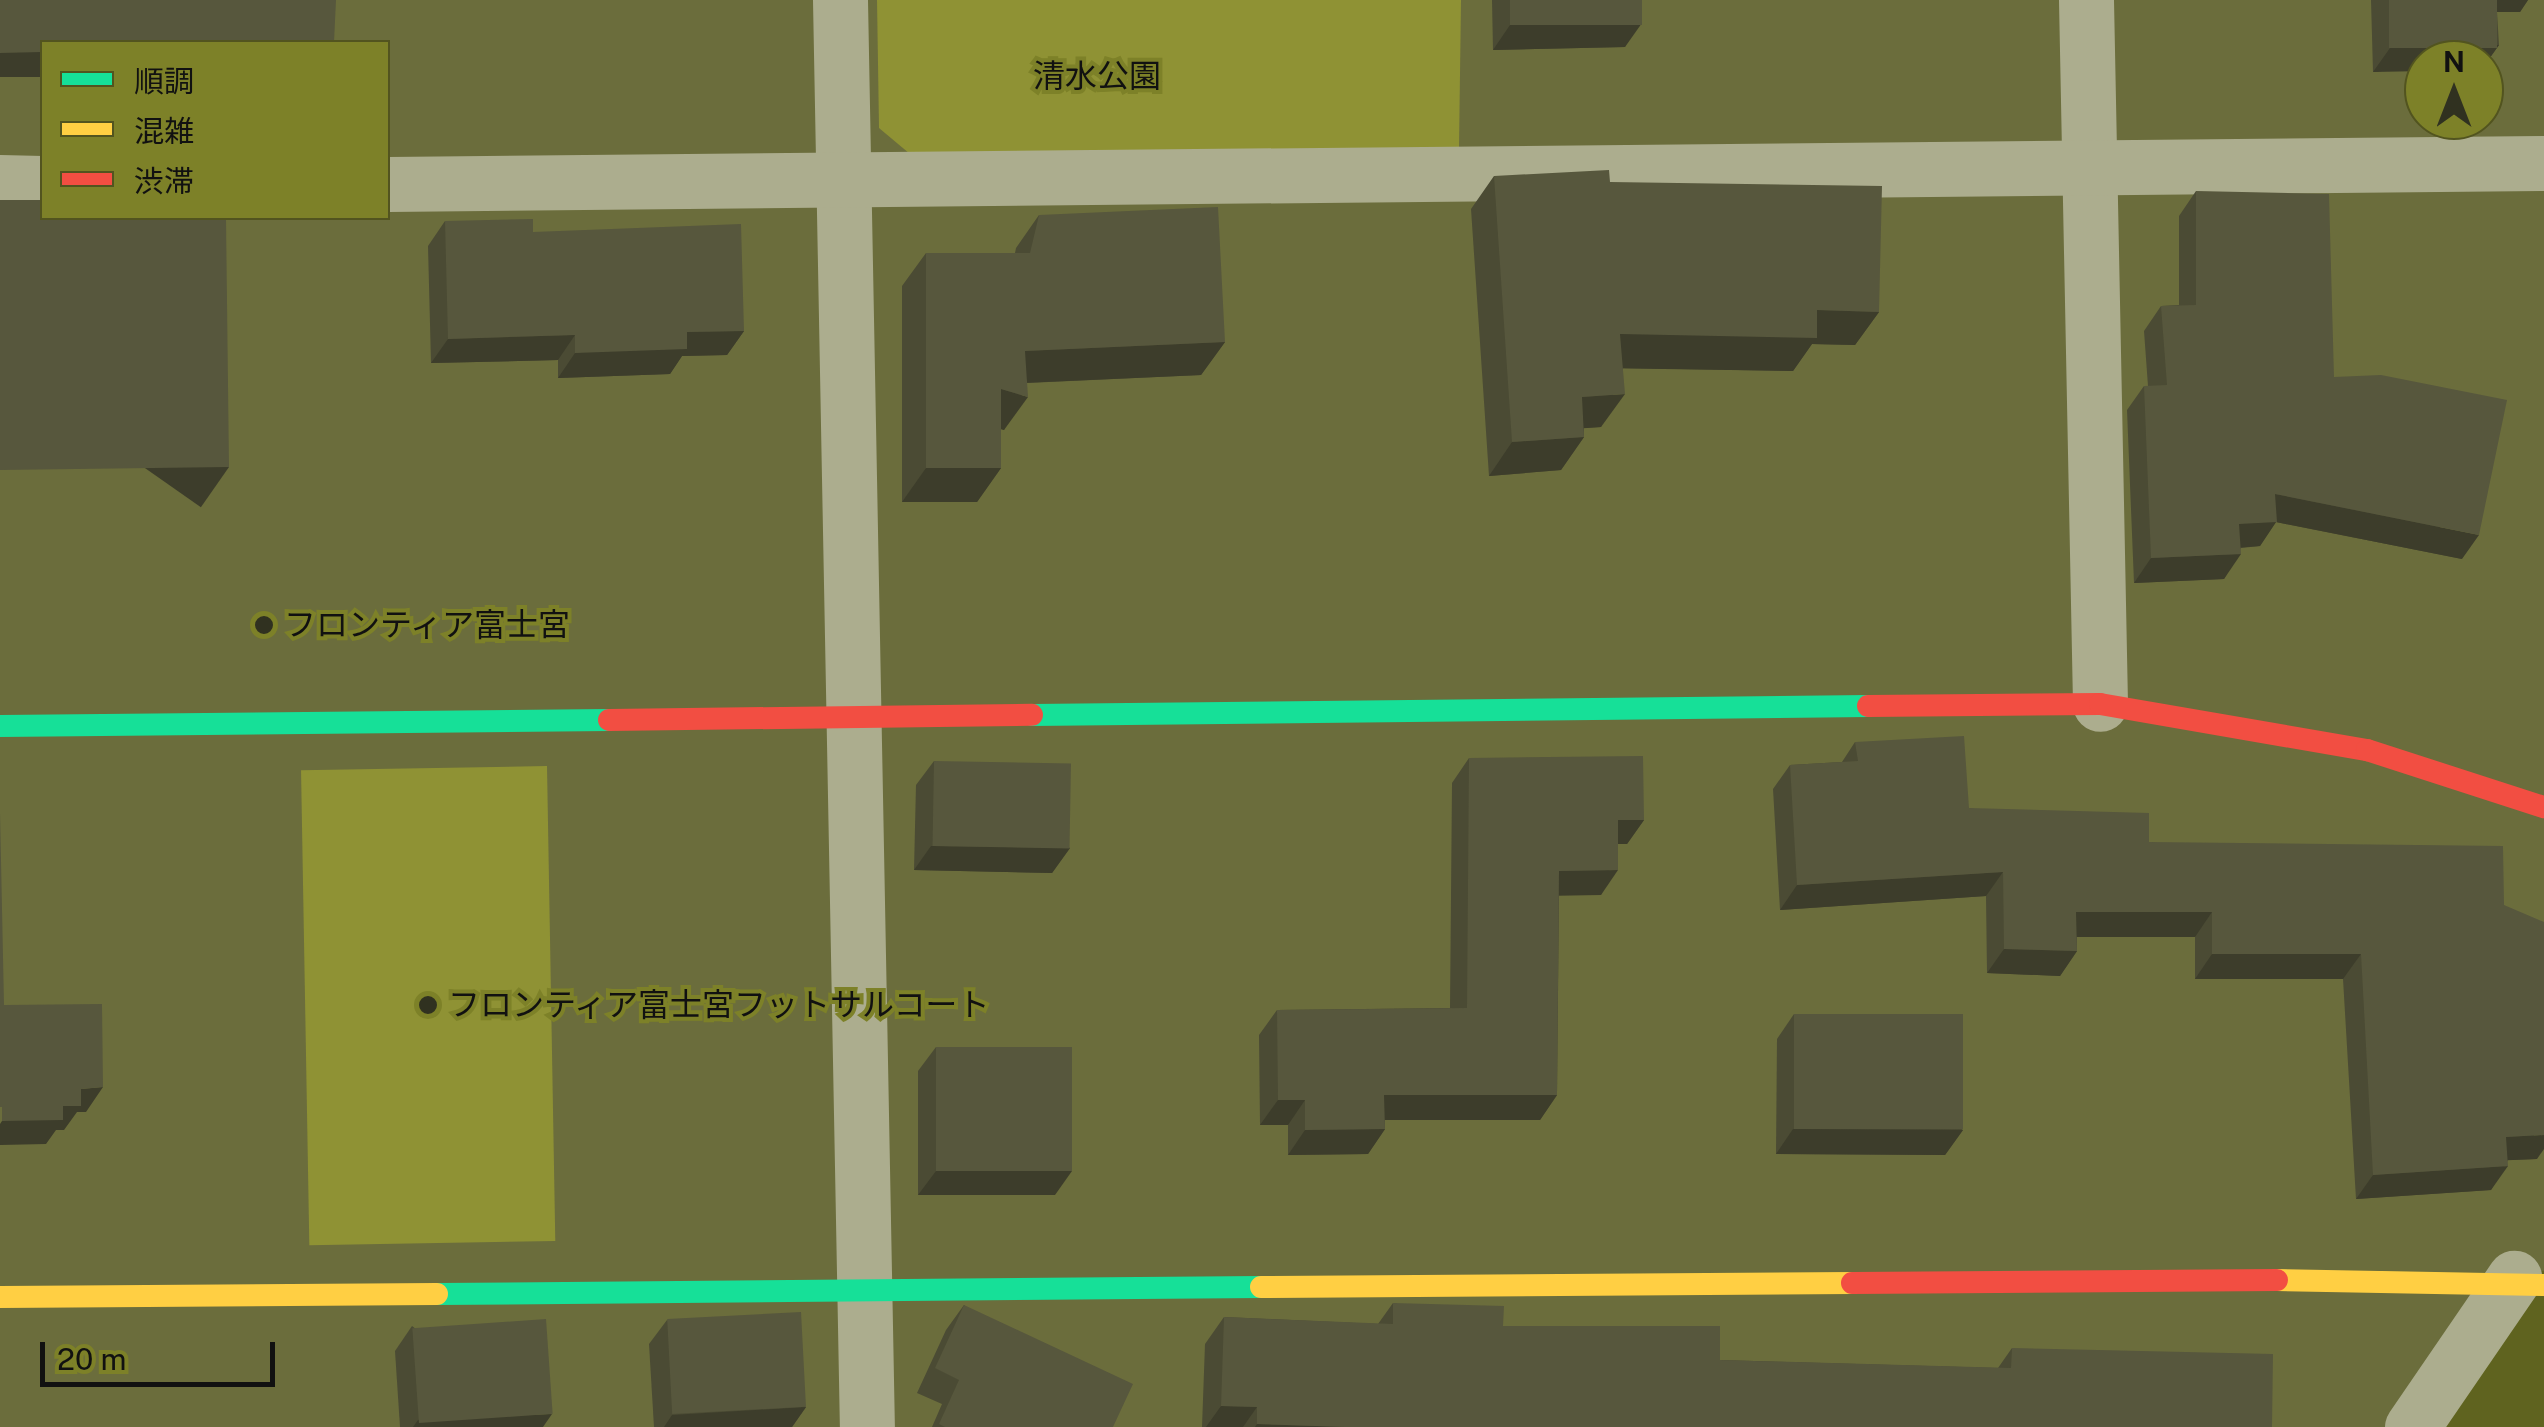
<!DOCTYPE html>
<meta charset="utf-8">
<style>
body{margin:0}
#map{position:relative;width:2544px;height:1427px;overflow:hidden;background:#6b6d3c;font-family:"Public Sans","Noto Sans JP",sans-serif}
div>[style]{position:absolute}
.green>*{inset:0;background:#8f9234;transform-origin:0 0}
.river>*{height:142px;margin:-71px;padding:0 71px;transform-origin:71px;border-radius:71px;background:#5f631f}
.street>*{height:55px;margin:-27.5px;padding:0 27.5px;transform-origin:27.5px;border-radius:27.5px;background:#acad8e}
.fast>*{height:22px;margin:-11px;padding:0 11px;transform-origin:11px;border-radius:11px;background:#16e098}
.slow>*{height:22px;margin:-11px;padding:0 11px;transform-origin:11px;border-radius:11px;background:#ffcf43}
.jam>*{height:22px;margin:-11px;padding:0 11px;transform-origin:11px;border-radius:11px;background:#f24e42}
.wall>*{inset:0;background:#4b4b34}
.shaded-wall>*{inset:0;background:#3d3d2b;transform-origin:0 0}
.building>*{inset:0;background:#57573d;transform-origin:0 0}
.dots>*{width:28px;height:28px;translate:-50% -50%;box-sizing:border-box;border:5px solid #7d8128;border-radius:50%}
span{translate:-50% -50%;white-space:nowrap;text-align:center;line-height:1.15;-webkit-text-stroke:8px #7d8128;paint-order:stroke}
.park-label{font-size:32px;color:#111}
.poi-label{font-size:32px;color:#111}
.left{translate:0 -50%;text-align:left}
.legend{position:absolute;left:40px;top:40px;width:350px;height:180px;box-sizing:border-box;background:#7d8128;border:2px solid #52541f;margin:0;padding:12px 18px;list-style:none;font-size:30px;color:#111}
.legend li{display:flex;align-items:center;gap:20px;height:50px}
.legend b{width:50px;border:2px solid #52541f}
.north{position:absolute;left:2404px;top:40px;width:100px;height:100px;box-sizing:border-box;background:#7d8128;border:2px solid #52541f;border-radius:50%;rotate:0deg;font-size:28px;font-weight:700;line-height:40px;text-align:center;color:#111}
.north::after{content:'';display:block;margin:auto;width:35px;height:45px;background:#303120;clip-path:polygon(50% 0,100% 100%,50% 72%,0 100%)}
.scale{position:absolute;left:40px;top:1342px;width:235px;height:45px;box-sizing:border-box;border:5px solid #111;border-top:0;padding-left:12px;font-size:30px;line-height:35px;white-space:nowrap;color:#111;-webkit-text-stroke:8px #7d8128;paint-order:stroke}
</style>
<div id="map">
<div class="green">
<i style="clip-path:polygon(877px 0,1461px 0,1459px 148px,910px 154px,879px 128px)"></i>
<i style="left:547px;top:766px;width:475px;height:246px;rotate:89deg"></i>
</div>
<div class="river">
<i style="left:2488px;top:1427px;width:102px;rotate:-56.6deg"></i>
</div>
<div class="street">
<i style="left:840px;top:0;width:1427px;rotate:88.92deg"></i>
<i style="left:2086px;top:0;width:704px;rotate:88.86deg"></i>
<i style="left:0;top:182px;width:42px;rotate:1.4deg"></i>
<i style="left:388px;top:184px;width:2156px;rotate:-0.56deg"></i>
<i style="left:2412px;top:1427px;width:181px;rotate:-55.6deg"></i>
</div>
<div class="fast">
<i style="left:1032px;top:715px;width:836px;rotate:-0.62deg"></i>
<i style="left:0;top:726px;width:609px;rotate:-0.56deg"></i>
<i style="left:437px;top:1294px;width:824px;rotate:-0.49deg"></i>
</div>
<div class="slow">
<i style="left:2277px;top:1280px;width:267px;rotate:1.1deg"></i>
<i style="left:1261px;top:1287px;width:591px;rotate:-0.39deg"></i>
<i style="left:0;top:1297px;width:437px;rotate:-0.4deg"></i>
</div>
<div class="jam">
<i style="left:1868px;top:706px;width:232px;rotate:-0.5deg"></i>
<i style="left:2100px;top:704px;width:271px;rotate:9.8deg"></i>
<i style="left:2367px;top:750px;width:186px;rotate:17.9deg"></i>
<i style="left:609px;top:720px;width:423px;rotate:-0.7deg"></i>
<i style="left:1852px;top:1283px;width:425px;rotate:-0.4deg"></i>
</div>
<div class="wall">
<i style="clip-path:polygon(1492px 0,1642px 0,1625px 47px,1493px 50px)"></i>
<i style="clip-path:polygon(2371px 0,2528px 0,2520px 12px,2497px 12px,2499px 45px,2484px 66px,2484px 60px,2373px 72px)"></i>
<i style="clip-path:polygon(1494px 176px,1610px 182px,1879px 312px,1855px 345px,1812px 344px,1793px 371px,1623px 368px,1601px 427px,1584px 428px,1584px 437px,1561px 470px,1489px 476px,1471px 209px)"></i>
<i style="clip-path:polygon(2196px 191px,2334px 377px,2462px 559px,2276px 522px,2260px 546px,2241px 548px,2224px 579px,2134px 583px,2127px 410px,2144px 386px,2148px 386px,2144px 331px,2161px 306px,2179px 305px,2179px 216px)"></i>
<i style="clip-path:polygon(1039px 215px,1225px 342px,1201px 375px,1027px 383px,1004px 430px,1001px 429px,1001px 468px,977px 502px,902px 502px,902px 286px,926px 253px,1015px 253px,1016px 248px)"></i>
<i style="clip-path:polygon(445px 221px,533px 232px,744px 331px,727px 355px,682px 356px,670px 374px,558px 378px,558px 360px,431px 363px,428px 246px)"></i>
<i style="clip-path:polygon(1855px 742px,1969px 808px,2149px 842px,2504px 905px,2537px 1159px,2508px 1160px,2491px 1190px,2356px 1199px,2343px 979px,2195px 979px,2195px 937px,2077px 937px,2077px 951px,2060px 976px,1987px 973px,1986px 896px,1780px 910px,1773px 789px,1790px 765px,1842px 762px)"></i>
<i style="clip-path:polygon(1469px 758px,1644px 820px,1627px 844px,1618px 844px,1601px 895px,1559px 895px,1557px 1095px,1540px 1120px,1385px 1120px,1385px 1129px,1368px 1154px,1288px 1155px,1288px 1125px,1260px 1125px,1259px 1035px,1277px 1010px,1450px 1008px,1452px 783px)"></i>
<i style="clip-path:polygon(934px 761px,1070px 848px,1052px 873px,914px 870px,916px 785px)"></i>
<i style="clip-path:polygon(1794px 1014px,1963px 1130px,1945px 1155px,1776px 1154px,1777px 1039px)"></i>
<i style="clip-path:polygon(936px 1047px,1055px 1195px,918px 1195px,918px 1071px)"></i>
<i style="clip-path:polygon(1393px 1303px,1503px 1326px,1720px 1360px,1998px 1368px,2012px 1348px,2272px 1427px,1202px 1427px,1205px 1344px,1224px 1317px,1378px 1324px)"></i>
<i style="clip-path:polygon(964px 1305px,1113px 1427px,932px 1427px,942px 1404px,917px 1393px,946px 1330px)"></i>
<i style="clip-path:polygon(667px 1320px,806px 1407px,792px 1427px,654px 1427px,649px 1344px)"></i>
<i style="clip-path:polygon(412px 1326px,543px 1427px,400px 1427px,395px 1351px)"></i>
</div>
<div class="shaded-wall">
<i style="clip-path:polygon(2488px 0,2528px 0,2520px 12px,2479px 12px)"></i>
<i style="clip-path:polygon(1642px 23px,1625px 47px,1493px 50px,1510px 25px)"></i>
<i style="clip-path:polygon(2499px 45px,2484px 66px,2484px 60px,2424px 60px,2424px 71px,2373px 72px,2390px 48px)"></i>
<i style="left:42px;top:52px;width:25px;height:42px;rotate:90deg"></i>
<i style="clip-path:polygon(1817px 310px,1879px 312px,1855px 345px,1812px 344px,1793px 371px,1597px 368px,1620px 334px)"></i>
<i style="clip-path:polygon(744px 331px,727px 355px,682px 356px,670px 374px,558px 378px,575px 353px,687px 332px)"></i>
<i style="clip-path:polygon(575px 335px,558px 360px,431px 363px,448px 339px)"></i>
<i style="clip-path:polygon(1225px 342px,1201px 375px,1002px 384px,1025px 351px)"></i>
<i style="clip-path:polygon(1001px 389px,1028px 397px,1004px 430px,977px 422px)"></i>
<i style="clip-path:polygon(1625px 394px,1601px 427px,1558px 430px,1582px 397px)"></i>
<i style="clip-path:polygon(1584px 437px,1561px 470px,1489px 476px,1512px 442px)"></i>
<i style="left:229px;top:467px;width:49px;height:229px;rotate:125deg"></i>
<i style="clip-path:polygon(926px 468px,1001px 468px,977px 502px,902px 502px)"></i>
<i style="clip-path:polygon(2275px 494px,2479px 535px,2462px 559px,2276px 522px,2260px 546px,2222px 549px,2239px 524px)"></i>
<i style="clip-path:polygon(2241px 554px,2224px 579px,2134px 583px,2151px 558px)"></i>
<i style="clip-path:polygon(1618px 820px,1644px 820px,1627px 844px,1601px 844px)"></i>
<i style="clip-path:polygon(931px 846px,1070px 848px,1052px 873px,914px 870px)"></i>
<i style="clip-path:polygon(1618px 870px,1601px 895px,1542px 896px,1559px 871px)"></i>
<i style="clip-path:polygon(2003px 872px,1986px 896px,1780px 910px,1797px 885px)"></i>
<i style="clip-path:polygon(2076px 912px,2212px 912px,2195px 937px,2059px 937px)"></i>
<i style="clip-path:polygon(2004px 949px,2077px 951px,2060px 976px,1987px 973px)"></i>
<i style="clip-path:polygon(2212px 954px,2361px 954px,2343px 979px,2195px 979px)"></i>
<i style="clip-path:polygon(103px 1087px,86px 1112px,77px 1112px,64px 1130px,56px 1130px,46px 1144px,0 1145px,0 1124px,2px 1121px,63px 1106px,81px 1089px)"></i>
<i style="clip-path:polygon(1384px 1095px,1557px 1095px,1540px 1120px,1367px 1120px)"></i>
<i style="clip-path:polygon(1278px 1100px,1305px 1100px,1288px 1125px,1260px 1125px)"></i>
<i style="clip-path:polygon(1385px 1129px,1368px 1154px,1288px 1155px,1305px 1130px)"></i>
<i style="clip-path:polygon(1793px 1129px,1963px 1130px,1945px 1155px,1776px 1154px)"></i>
<i style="clip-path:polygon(2544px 1135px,2544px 1149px,2537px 1159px,2489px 1161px,2506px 1137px)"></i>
<i style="clip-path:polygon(2508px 1166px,2491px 1190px,2356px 1199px,2373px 1175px)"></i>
<i style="clip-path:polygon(936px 1171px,1072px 1171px,1055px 1195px,918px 1195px)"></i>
<i style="clip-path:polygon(1221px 1406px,1257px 1407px,1243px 1427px,1206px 1427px)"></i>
<i style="clip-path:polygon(806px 1407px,792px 1427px,664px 1427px,672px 1415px)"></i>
<i style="clip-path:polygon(552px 1414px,543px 1427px,413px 1427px,418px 1420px)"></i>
<i style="clip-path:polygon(1257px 1424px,1345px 1427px,1255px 1427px)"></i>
</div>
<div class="building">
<i style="clip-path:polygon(0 0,336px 0,334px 42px,42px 42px,42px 52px,0 53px)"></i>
<i style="left:1510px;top:0;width:132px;height:25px"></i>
<i style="left:2389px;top:0;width:108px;height:48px"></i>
<i style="clip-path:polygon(1609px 170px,1610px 182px,1882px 186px,1879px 312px,1817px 310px,1817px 338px,1620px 334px,1625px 394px,1582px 397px,1584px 437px,1512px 442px,1494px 176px)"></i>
<i style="clip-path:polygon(2196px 191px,2329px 194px,2334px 377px,2381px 375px,2507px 400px,2479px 535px,2275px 494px,2277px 522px,2239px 524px,2241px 554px,2151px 558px,2144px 386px,2167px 385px,2161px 306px,2196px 305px)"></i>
<i style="clip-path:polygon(0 200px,42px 200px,42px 218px,226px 218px,229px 467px,0 470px)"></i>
<i style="clip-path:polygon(1218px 207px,1225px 342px,1025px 351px,1028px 397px,1001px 389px,1001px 468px,926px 468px,926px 253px,1030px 253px,1039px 215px)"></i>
<i style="clip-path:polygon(533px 219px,533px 232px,741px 224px,744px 331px,687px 332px,687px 349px,575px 353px,575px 335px,448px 339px,445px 221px)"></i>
<i style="clip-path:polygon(1964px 736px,1969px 808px,2149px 813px,2149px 842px,2503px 846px,2504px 905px,2544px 922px,2544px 1135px,2506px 1137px,2508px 1166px,2373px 1175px,2361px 954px,2212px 954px,2212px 912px,2076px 912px,2077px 951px,2004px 949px,2003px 872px,1797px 885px,1790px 765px,1858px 761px,1855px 742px)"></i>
<i style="clip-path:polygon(1643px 756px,1644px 820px,1618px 820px,1618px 870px,1559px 871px,1557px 1095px,1384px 1095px,1385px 1129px,1305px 1130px,1305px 1100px,1278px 1100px,1277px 1010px,1467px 1008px,1469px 758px)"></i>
<i style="left:934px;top:761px;width:137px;height:85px;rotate:1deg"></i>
<i style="clip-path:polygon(0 812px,4px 1005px,102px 1004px,103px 1087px,81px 1089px,81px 1106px,63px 1106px,63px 1120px,2px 1121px,2px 1107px,0 1107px)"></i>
<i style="left:1794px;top:1014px;width:169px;height:115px"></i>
<i style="left:936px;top:1047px;width:136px;height:124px"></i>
<i style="clip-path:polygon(1393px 1303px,1504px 1306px,1503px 1326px,1720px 1326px,1720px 1360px,2011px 1368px,2012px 1348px,2273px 1354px,2272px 1427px,1345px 1427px,1257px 1424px,1257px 1407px,1221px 1406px,1224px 1317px,1393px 1324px)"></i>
<i style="clip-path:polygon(964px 1305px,1133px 1384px,1113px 1427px,945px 1427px,939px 1424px,959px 1380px,935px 1368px)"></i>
<i style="left:801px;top:1312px;width:95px;height:134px;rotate:87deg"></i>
<i style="left:546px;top:1319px;width:95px;height:134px;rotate:86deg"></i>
</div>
<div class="dots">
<i style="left:264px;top:625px;background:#303120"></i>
<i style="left:428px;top:1005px;background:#303120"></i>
</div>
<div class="park-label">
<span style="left:1097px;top:76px">清水公園</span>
</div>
<div class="poi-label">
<span class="left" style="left:284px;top:625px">フロンティア富士宮</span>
<span class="left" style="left:448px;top:1005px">フロンティア富士宮フットサルコート</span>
</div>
<ul class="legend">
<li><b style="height:12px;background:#16e098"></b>順調</li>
<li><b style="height:12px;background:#ffcf43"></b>混雑</li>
<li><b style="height:12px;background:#f24e42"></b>渋滞</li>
</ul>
<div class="north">N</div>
<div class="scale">20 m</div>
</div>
